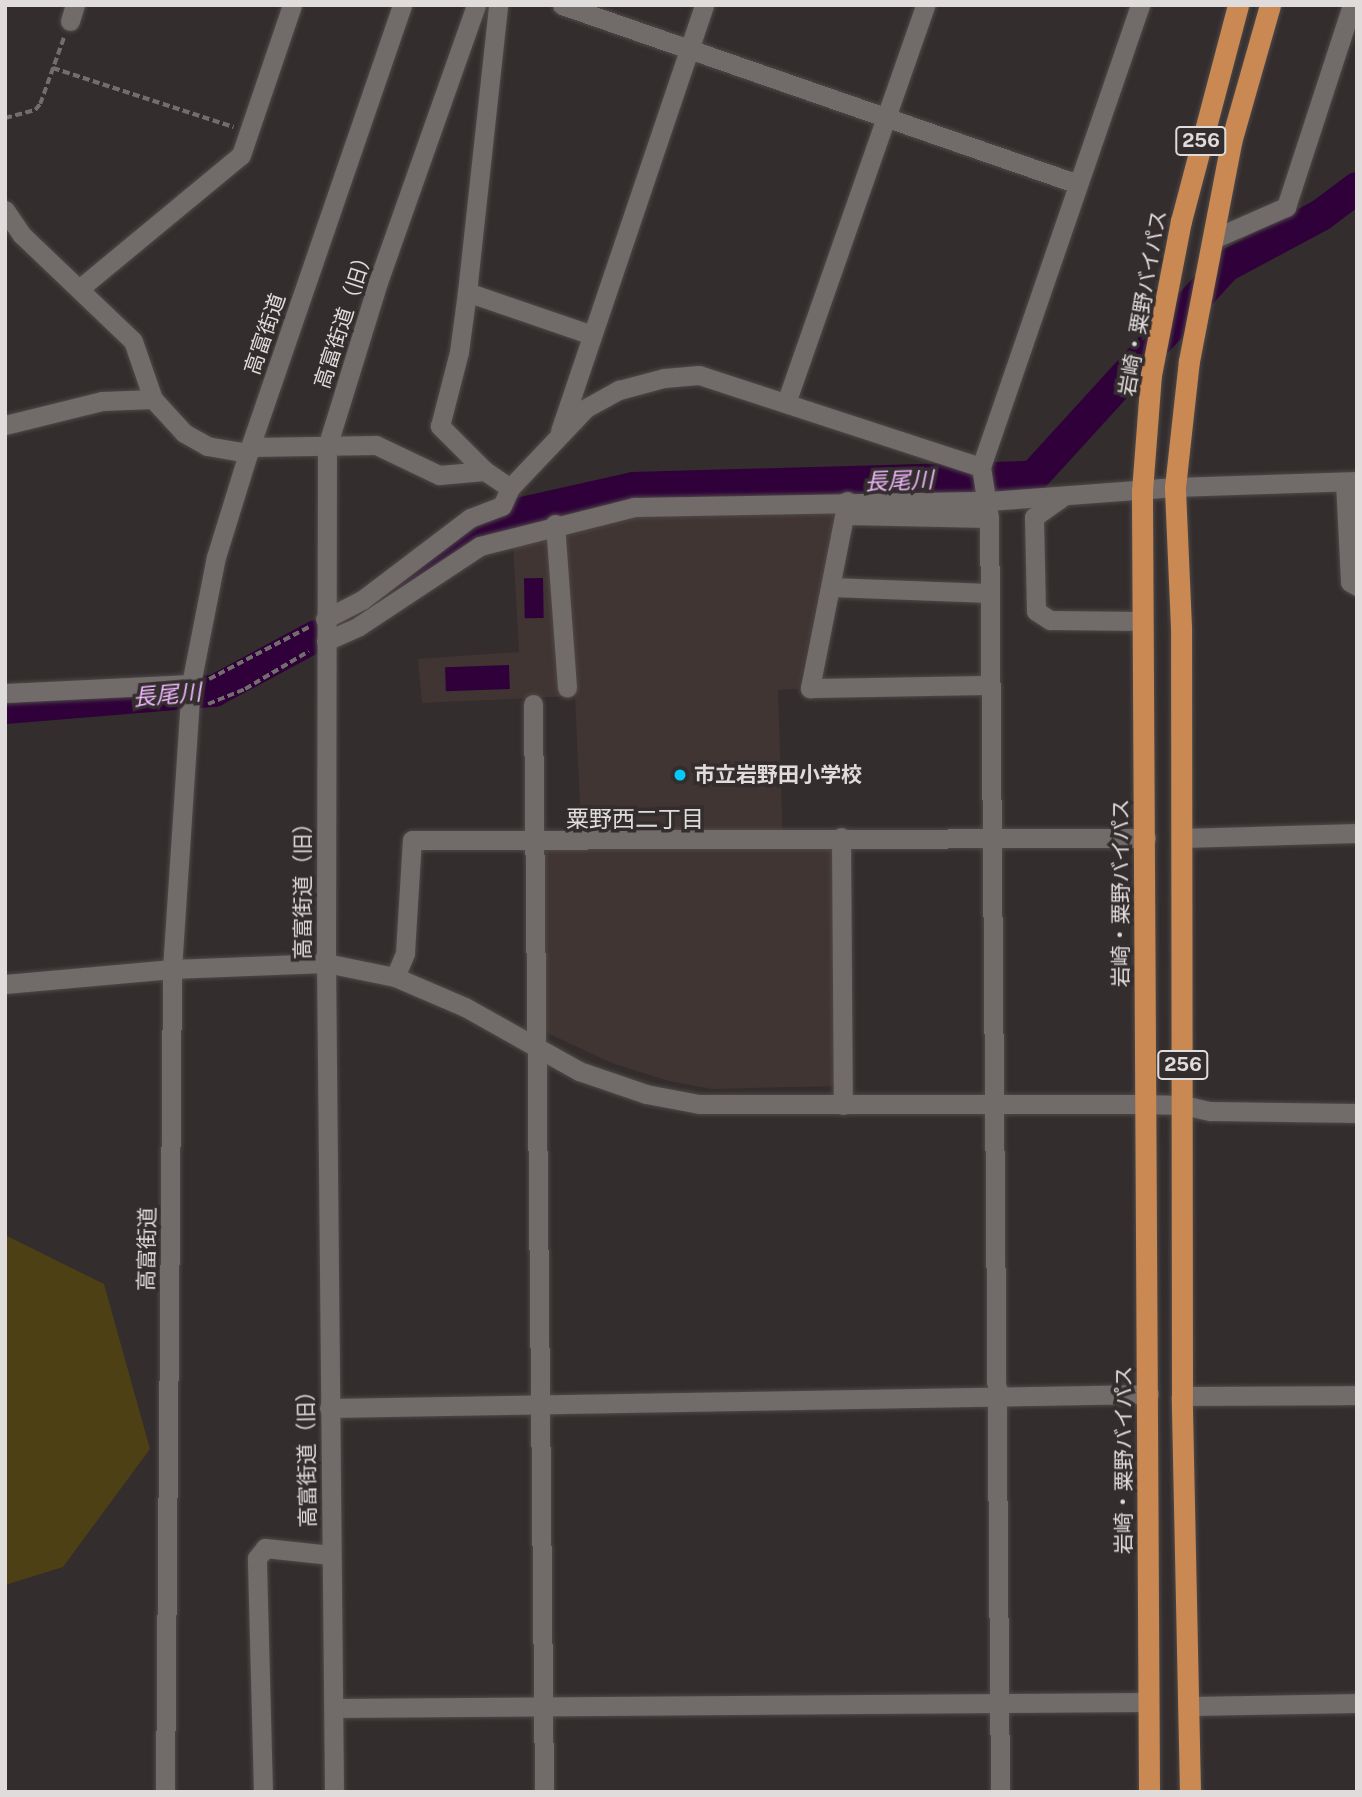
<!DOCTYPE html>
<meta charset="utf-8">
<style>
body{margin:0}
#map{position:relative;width:1362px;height:1797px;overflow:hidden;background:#332d2d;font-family:"Public Sans","Noto Sans JP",sans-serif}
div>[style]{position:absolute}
.built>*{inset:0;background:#413533}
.green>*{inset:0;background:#4d4015}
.water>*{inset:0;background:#2f0039;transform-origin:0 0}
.river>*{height:32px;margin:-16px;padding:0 16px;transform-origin:16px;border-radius:16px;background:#2f0039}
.path>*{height:3.5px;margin-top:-1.75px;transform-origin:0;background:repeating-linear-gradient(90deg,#736e6e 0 7px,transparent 0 10.5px)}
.roads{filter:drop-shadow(0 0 2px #4e4948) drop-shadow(0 0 2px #4e4948)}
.minor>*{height:19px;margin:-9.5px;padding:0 9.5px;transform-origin:9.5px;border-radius:9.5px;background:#716b6a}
.highway>*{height:21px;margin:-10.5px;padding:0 10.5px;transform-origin:10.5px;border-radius:10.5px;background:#ca8953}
.dots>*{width:19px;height:19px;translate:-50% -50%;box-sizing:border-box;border:4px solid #332d2d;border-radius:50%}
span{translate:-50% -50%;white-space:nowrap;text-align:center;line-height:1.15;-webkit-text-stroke:7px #332d2d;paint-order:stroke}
.shield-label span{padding:2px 5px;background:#332d2d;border:2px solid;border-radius:5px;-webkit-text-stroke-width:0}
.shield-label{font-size:19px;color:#e0dcdb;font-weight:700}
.street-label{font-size:21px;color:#e0dcdb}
.poi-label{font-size:21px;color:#e0dcdb;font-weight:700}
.left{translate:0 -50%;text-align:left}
.water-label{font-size:23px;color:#efb6fc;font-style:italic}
.neighbourhood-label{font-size:23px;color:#e0dcdb}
.frame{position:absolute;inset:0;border:7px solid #e0dcdb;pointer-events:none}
</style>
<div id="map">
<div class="built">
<i style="clip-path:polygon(837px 509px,798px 689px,778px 690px,783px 849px,833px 847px,838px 1086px,712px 1089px,669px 1081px,612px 1063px,543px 1031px,542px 850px,582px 847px,575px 696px,422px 703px,418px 659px,519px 652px,513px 544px,633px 515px)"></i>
</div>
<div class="green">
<i style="clip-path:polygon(5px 1235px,104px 1284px,150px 1449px,63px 1567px,5px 1585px)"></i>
</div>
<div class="water">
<i style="left:543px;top:578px;width:40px;height:19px;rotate:89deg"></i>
<i style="left:509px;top:665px;width:24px;height:64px;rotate:88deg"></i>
</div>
<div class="river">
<i style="left:358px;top:612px;width:57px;rotate:-31.5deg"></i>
<i style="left:407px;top:582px;width:78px;rotate:-38.8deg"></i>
<i style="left:468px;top:533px;width:53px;rotate:-21.2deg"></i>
<i style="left:517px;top:514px;width:119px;rotate:-12.6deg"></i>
<i style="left:633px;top:488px;width:400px;rotate:-1.6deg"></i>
<i style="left:1033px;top:477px;width:286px;rotate:-47.6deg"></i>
<i style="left:1226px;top:266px;width:108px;rotate:-28.2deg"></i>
<i style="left:1321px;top:215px;width:45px;rotate:-36.9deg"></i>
<i style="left:5px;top:708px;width:210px;rotate:-4.7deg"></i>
<i style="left:214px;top:691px;width:116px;rotate:-28.3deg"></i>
</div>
<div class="path">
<i style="left:53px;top:68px;width:190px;rotate:18.1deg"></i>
<i style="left:5px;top:118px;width:31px;rotate:-15deg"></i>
<i style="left:35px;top:110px;width:8px;rotate:-50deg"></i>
<i style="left:40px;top:104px;width:71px;rotate:-70.3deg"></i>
<i style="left:209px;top:679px;width:115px;rotate:-27.5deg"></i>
<i style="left:208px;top:704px;width:40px;rotate:-22deg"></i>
<i style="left:245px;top:689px;width:74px;rotate:-30.7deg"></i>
</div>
<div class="roads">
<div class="minor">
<i style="left:562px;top:5px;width:546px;rotate:19.13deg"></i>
<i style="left:70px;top:21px;width:17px;rotate:-73deg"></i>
<i style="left:5px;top:210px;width:30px;rotate:56deg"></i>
<i style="left:22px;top:235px;width:153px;rotate:43.7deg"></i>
<i style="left:133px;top:341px;width:61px;rotate:71deg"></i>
<i style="left:153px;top:399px;width:46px;rotate:47.6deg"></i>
<i style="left:184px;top:433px;width:26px;rotate:29deg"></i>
<i style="left:207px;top:446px;width:42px;rotate:9.7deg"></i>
<i style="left:1213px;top:239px;width:80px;rotate:-23.7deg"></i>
<i style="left:1286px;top:207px;width:213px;rotate:-71.9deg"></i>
<i style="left:79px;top:289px;width:210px;rotate:-39.6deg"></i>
<i style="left:241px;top:155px;width:158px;rotate:-71.2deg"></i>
<i style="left:467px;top:292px;width:132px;rotate:19deg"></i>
<i style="left:786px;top:403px;width:422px;rotate:-70.7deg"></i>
<i style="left:5px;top:425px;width:100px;rotate:-13.9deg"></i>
<i style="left:102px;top:401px;width:51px;rotate:-2.2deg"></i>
<i style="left:560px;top:431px;width:450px;rotate:-71.3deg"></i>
<i style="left:250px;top:447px;width:126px;rotate:-0.9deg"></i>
<i style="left:376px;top:445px;width:70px;rotate:25.5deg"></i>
<i style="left:439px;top:475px;width:46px;rotate:-5deg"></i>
<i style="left:485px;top:471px;width:30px;rotate:34deg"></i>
<i style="left:485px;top:471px;width:64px;rotate:-135deg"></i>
<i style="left:440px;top:426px;width:76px;rotate:-75.6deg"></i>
<i style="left:459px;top:352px;width:61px;rotate:-82.4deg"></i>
<i style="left:467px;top:292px;width:289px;rotate:-83.8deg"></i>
<i style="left:1345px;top:482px;width:100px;rotate:87.1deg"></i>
<i style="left:1350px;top:582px;width:8px;rotate:30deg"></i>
<i style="left:1061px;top:498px;width:33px;rotate:145deg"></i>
<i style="left:1034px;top:517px;width:94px;rotate:88.8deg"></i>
<i style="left:1036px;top:611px;width:17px;rotate:33deg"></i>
<i style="left:1050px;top:620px;width:93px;rotate:0.6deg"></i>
<i style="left:847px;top:501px;width:191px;rotate:101.2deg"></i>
<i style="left:810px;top:688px;width:180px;rotate:-1deg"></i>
<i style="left:846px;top:515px;width:143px;rotate:1.2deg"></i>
<i style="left:555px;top:524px;width:164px;rotate:85.8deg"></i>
<i style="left:831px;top:587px;width:158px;rotate:2.2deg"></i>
<i style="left:325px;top:619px;width:42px;rotate:-27.2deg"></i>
<i style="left:362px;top:600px;width:136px;rotate:-37.2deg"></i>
<i style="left:470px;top:518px;width:34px;rotate:-21deg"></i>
<i style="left:502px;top:506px;width:20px;rotate:-66deg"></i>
<i style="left:510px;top:488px;width:110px;rotate:-46.5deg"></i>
<i style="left:586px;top:408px;width:38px;rotate:-29deg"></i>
<i style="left:619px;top:390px;width:47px;rotate:-14.9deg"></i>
<i style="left:664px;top:378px;width:35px;rotate:-5deg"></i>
<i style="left:699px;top:375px;width:297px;rotate:18.1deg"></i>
<i style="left:326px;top:641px;width:36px;rotate:-24deg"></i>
<i style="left:359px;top:626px;width:145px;rotate:-33.5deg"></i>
<i style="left:480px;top:546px;width:159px;rotate:-14.2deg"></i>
<i style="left:634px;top:507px;width:355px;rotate:-1deg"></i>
<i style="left:989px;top:501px;width:187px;rotate:-4.3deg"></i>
<i style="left:1175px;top:487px;width:182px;rotate:-1.9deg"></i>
<i style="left:5px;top:693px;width:186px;rotate:-2.8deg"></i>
<i style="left:533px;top:704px;width:1088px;rotate:89.42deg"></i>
<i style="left:841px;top:837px;width:268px;rotate:89.6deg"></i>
<i style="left:1182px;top:838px;width:175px;rotate:-1.6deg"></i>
<i style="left:395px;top:977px;width:26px;rotate:-67deg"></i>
<i style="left:405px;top:953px;width:113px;rotate:-86.5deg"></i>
<i style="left:412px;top:840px;width:734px;rotate:-0.16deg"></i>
<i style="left:5px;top:984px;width:168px;rotate:-5.1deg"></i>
<i style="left:172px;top:969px;width:154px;rotate:-2.2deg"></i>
<i style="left:326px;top:963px;width:70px;rotate:11.5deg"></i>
<i style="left:395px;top:977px;width:76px;rotate:23.2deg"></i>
<i style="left:465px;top:1007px;width:131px;rotate:29.3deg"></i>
<i style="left:579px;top:1071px;width:71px;rotate:18.9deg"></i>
<i style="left:646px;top:1094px;width:54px;rotate:10.7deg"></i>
<i style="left:699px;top:1104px;width:444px"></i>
<i style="left:1143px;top:1104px;width:40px;rotate:1.4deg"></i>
<i style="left:1183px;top:1105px;width:28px;rotate:13deg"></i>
<i style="left:1210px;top:1111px;width:147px;rotate:0.8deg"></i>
<i style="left:1182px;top:1396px;width:175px;rotate:-0.3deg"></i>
<i style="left:329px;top:1408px;width:820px;rotate:-0.98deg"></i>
<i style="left:1191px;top:1706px;width:166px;rotate:-1deg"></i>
<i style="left:334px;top:1708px;width:814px;rotate:-0.42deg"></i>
<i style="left:165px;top:1792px;width:823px;rotate:-89.51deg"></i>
<i style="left:172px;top:969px;width:286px;rotate:-86.2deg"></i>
<i style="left:191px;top:684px;width:129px;rotate:-78.9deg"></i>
<i style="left:216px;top:557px;width:115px;rotate:-72.8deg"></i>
<i style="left:250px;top:447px;width:467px;rotate:-71deg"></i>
<i style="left:263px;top:1792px;width:234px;rotate:-91.5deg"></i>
<i style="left:257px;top:1558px;width:13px;rotate:-51deg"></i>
<i style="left:265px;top:1548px;width:66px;rotate:6.1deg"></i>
<i style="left:334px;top:1792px;width:829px;rotate:-90.55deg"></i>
<i style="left:326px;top:963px;width:516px;rotate:-89.89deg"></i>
<i style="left:327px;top:447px;width:173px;rotate:-72.8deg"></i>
<i style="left:378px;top:282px;width:294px;rotate:-70.5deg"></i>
<i style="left:1000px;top:1792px;width:1274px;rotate:-90.49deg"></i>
<i style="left:989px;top:518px;width:52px;rotate:-98.9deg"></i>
<i style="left:981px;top:467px;width:489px;rotate:-71deg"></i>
</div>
<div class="highway">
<i style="left:1149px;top:1792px;width:1301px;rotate:-90.31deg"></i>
<i style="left:1142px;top:491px;width:116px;rotate:-85.6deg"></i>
<i style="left:1151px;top:375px;width:157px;rotate:-79deg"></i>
<i style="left:1181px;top:221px;width:223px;rotate:-75.2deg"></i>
<i style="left:1190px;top:1792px;width:396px;rotate:-91.2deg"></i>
<i style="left:1182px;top:1396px;width:769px;rotate:-90.07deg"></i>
<i style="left:1181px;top:627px;width:140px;rotate:-92.5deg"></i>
<i style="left:1175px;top:487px;width:127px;rotate:-83.7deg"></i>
<i style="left:1189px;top:361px;width:223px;rotate:-79.1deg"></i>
<i style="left:1231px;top:142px;width:142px;rotate:-74.1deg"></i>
</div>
</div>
<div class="dots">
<i style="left:680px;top:775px;background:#02cbf9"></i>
</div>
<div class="shield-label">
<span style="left:1201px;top:141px">256</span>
<span style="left:1183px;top:1065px">256</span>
</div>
<div class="street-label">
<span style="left:1143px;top:303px;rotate:-80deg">岩崎・粟野バイパス</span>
<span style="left:344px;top:318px;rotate:-72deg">高富街道（旧）</span>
<span style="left:265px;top:334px;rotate:-71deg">高富街道</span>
<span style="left:303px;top:886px;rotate:-90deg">高富街道（旧）</span>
<span style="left:1121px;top:893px;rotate:-90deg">岩崎・粟野バイパス</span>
<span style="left:147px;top:1249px;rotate:-89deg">高富街道</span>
<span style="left:307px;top:1454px;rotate:-91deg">高富街道（旧）</span>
<span style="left:1124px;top:1460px;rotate:-90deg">岩崎・粟野バイパス</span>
</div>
<div class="poi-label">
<span class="left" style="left:694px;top:775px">市立岩野田小学校</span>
</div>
<div class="water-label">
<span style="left:899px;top:481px;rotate:-2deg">長尾川</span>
<span style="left:167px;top:695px;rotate:-5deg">長尾川</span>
</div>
<div class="neighbourhood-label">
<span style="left:635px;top:819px">粟野西二丁目</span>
</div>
<div class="frame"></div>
</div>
